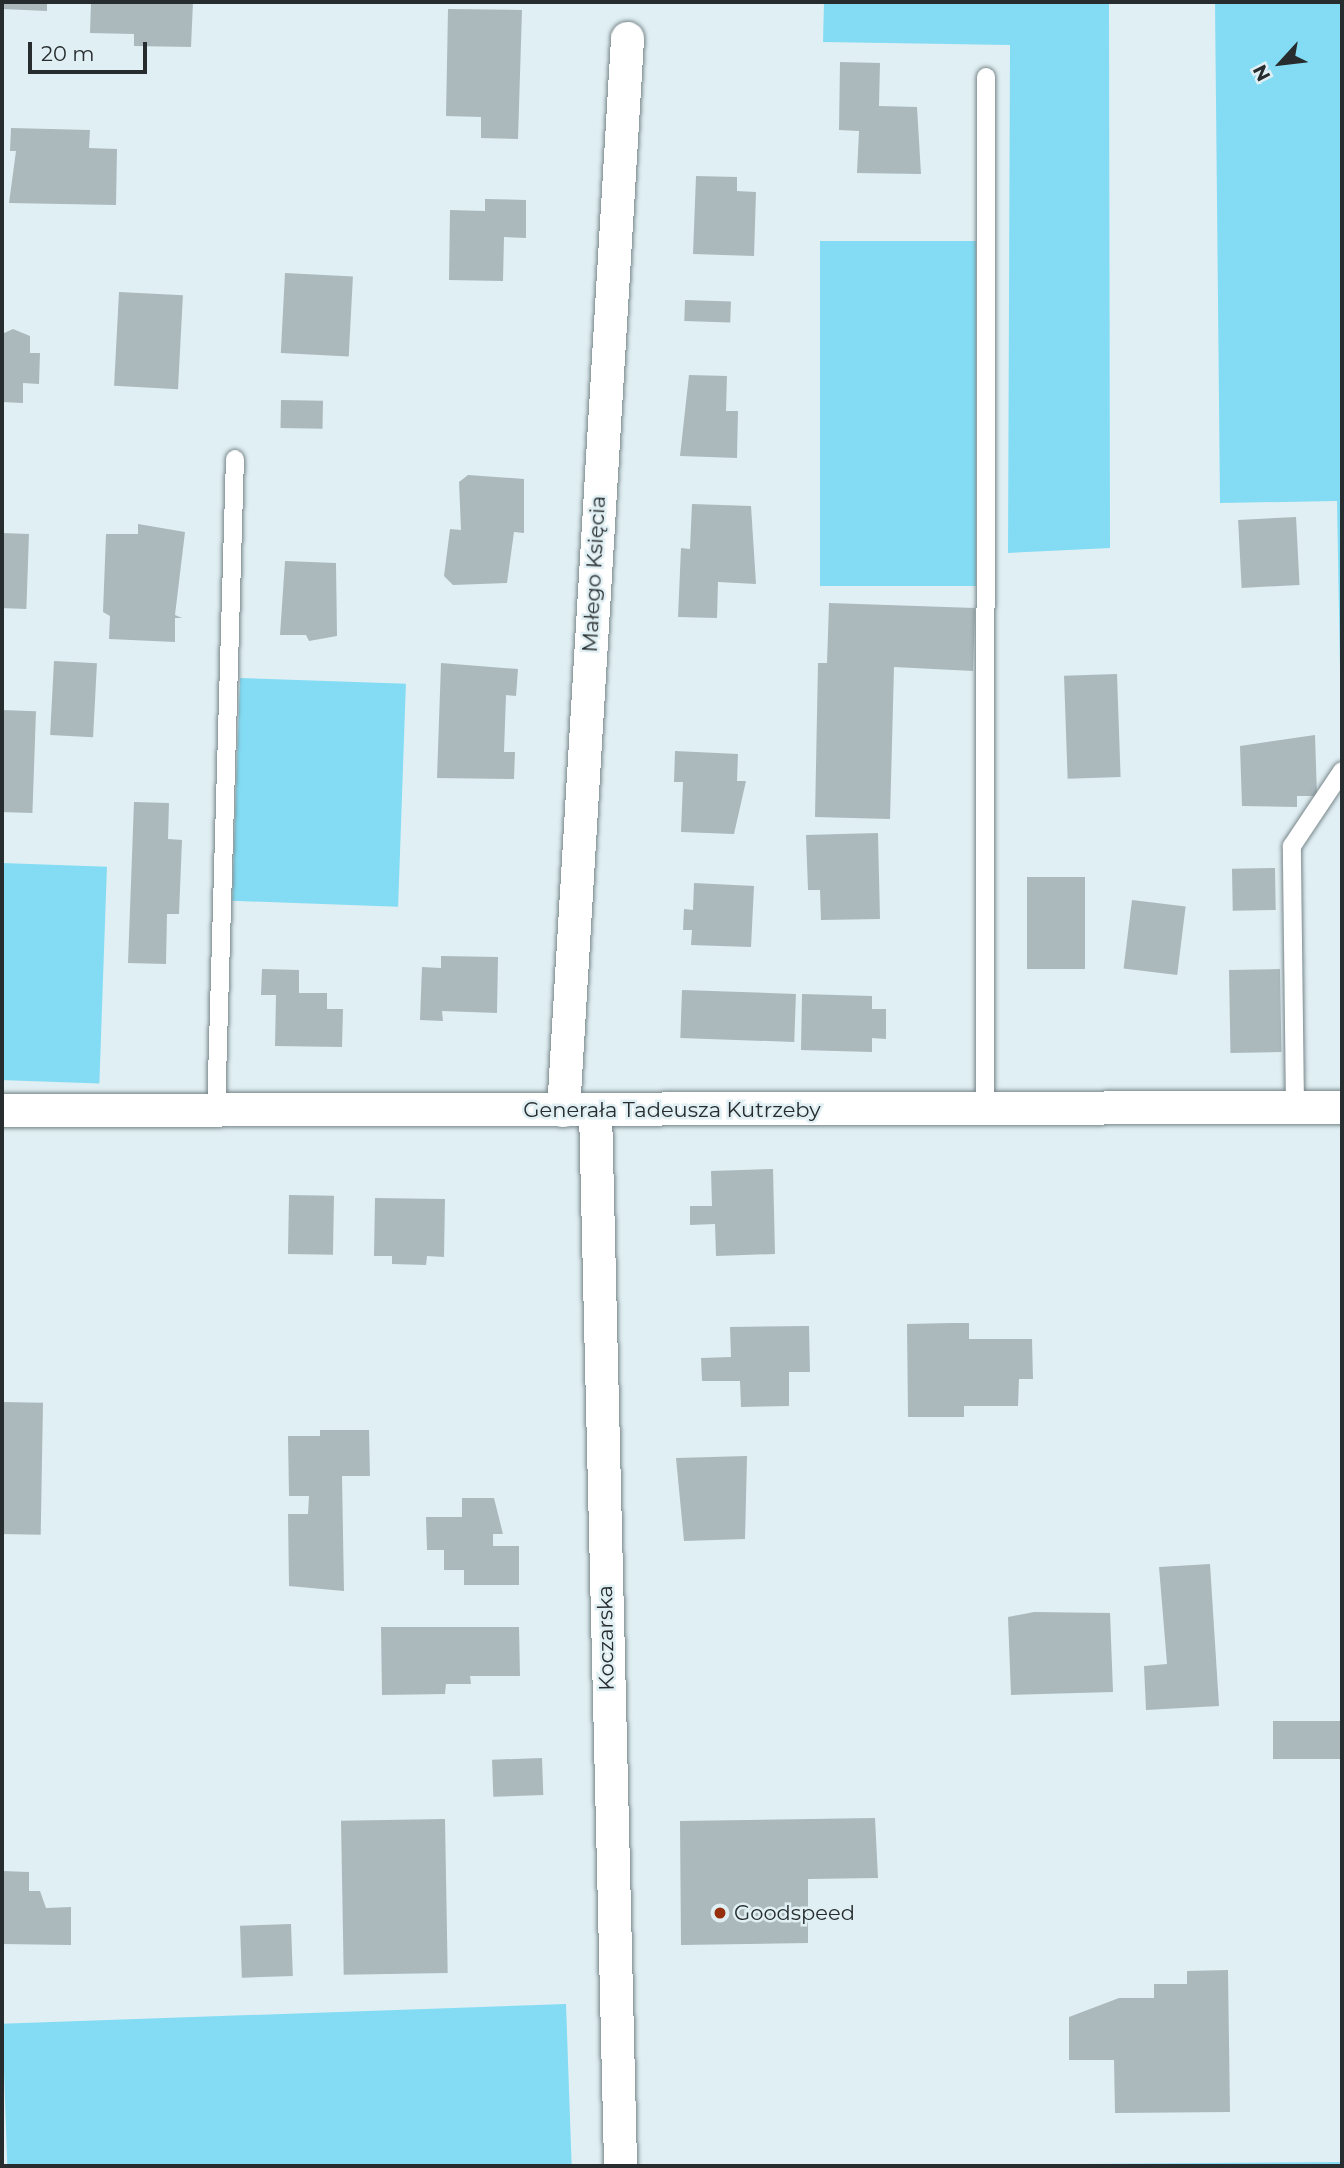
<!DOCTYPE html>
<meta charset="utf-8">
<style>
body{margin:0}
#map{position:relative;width:1344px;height:2168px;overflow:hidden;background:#e0eff3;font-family:Montserrat,sans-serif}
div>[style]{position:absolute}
.green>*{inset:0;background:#83dcf4;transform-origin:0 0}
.building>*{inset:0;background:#abb9bd;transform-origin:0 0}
.roads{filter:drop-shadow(0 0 2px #778589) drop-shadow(0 0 2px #778589)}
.lane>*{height:18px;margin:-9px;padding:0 9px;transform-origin:9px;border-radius:9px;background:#fff}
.street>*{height:33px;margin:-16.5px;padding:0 16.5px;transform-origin:16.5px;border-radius:16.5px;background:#fff}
.dots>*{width:19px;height:19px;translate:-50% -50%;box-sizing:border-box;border:4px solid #e0eff3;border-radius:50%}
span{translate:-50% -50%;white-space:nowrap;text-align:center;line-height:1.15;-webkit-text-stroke:5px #e0eff3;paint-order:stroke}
.street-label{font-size:21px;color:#272d2f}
.poi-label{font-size:21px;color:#272d2f}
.left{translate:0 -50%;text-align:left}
.frame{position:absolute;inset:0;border:4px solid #272d2f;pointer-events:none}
.north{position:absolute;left:1246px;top:28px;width:70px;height:70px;-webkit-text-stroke:5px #e0eff3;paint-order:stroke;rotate:243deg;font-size:19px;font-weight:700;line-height:28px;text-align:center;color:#272d2f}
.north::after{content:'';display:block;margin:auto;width:24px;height:32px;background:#272d2f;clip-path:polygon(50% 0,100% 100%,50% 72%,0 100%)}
.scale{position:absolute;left:28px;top:42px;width:119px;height:32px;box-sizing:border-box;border:4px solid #272d2f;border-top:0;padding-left:9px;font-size:21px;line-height:24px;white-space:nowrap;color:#272d2f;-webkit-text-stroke:5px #e0eff3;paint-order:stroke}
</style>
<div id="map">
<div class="green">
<i style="clip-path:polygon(824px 2px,1109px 2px,1110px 548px,1008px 553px,1010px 45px,823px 42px)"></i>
<i style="clip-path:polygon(1215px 2px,1342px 2px,1342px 780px,1337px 501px,1220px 503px)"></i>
<i style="left:976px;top:241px;width:345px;height:156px;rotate:90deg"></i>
<i style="left:240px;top:678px;width:166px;height:223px;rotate:2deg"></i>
<i style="left:2px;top:863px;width:105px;height:217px;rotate:2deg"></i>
<i style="left:566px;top:2004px;width:162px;height:564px;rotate:88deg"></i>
<i style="clip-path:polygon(1342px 2162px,1342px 2166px,815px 2166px)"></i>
</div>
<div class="building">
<i style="clip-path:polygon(2px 2px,47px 2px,47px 11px,2px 9px)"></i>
<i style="clip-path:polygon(91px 2px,193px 2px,191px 47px,134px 46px,134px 34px,90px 33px)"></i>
<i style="clip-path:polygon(448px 9px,522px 10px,518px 139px,481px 138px,481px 117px,446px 116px)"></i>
<i style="clip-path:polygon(840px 62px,880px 63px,879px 106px,917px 107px,921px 174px,857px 173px,859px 131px,839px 130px)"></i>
<i style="clip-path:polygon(11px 128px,90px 130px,89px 148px,117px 149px,116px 205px,9px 203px,16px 151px,10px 151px)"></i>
<i style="clip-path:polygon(696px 176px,737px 177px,737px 191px,756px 192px,754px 256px,693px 254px)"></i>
<i style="clip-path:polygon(485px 199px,526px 200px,526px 238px,504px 237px,503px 281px,449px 280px,450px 210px,485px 211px)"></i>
<i style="left:285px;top:273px;width:68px;height:80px;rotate:3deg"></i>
<i style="left:119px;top:292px;width:64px;height:94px;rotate:3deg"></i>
<i style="left:685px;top:300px;width:46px;height:21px;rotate:2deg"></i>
<i style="clip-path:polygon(13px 329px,30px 336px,30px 353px,40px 353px,39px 384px,23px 383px,23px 403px,2px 402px,2px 334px)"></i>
<i style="clip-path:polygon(689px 375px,727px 376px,726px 411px,738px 411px,737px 458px,680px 456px)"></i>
<i style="left:281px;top:400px;width:42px;height:28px;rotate:1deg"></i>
<i style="clip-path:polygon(468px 475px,524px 479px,524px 533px,514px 532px,507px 583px,453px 585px,444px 576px,450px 529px,461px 530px,459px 482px)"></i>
<i style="clip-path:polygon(692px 504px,751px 506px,756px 584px,718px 582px,717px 618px,678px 617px,681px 548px,690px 549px)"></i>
<i style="left:1296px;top:517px;width:68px;height:58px;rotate:87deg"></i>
<i style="clip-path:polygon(138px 524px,185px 532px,175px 615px,182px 618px,175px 618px,175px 642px,109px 639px,110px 616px,103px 612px,106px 534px,138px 534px)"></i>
<i style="left:2px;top:533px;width:27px;height:75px;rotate:2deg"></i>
<i style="clip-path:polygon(285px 561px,336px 563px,337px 636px,309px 641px,306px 635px,280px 635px)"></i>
<i style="clip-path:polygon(829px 603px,975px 608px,973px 671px,894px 667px,890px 819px,815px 817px,818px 663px,827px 663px)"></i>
<i style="left:54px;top:661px;width:43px;height:74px;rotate:3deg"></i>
<i style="clip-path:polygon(441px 663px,518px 669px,516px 696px,506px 695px,504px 752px,515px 752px,514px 779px,437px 778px)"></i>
<i style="left:1117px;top:674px;width:103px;height:53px;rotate:88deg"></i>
<i style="left:2px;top:710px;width:34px;height:102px;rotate:2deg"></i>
<i style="clip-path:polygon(1315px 735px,1317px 796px,1297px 796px,1297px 807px,1242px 806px,1240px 746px)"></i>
<i style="clip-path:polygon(675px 751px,738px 754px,737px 781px,746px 781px,734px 834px,681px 832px,683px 782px,674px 782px)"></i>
<i style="clip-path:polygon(134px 802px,169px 803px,168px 839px,182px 840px,179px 914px,167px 914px,166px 964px,128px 963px)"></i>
<i style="clip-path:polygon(878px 833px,880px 919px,821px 920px,820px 890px,808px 890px,806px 835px)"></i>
<i style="left:1275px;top:868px;width:42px;height:43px;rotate:89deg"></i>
<i style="left:1027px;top:877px;width:58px;height:92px"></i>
<i style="clip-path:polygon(694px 883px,754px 886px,751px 947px,691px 945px,692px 930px,683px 930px,684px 909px,693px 910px)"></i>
<i style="left:1132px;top:900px;width:54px;height:69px;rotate:7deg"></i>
<i style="clip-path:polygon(441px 956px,498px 957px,497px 1013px,442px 1011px,443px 1021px,420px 1020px,422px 967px,441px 968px)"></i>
<i style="clip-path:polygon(262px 969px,299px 970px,299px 993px,327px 993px,327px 1009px,343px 1009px,342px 1047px,275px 1046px,276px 995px,261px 995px)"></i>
<i style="left:1280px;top:969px;width:83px;height:51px;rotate:89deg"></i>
<i style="left:682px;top:990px;width:114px;height:48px;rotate:2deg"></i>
<i style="clip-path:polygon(802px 994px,872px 996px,872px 1009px,886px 1009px,886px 1039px,872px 1038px,872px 1052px,801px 1050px)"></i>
<i style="clip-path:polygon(773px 1169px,775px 1254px,716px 1256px,715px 1224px,690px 1225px,690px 1206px,712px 1206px,711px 1171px)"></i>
<i style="left:289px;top:1195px;width:45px;height:59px;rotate:1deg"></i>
<i style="clip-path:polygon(375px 1198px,445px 1199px,444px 1257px,427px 1256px,426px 1265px,392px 1264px,392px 1256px,374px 1256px)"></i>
<i style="clip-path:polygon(952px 1323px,969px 1323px,969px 1339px,1032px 1339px,1033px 1379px,1019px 1379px,1018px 1406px,964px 1406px,964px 1417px,908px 1417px,907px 1324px)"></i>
<i style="clip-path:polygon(809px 1326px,810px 1372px,789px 1372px,789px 1406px,741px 1407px,740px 1381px,702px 1381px,701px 1358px,731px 1357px,730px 1327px)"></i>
<i style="left:2px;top:1402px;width:41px;height:132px;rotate:1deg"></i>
<i style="clip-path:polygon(320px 1430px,369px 1430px,370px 1476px,342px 1476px,344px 1591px,289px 1586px,288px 1514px,308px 1514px,309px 1496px,289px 1496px,288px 1436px,320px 1436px)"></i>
<i style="clip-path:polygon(747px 1456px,745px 1539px,684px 1541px,676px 1458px)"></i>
<i style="clip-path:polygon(462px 1498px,494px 1498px,503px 1534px,493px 1534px,493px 1546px,519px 1546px,519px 1585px,464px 1585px,464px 1570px,444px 1570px,444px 1550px,427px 1550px,426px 1517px,462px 1517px)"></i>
<i style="clip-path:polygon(1210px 1564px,1219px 1706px,1146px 1710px,1144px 1666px,1167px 1664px,1159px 1567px)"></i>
<i style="clip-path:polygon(1034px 1612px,1110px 1613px,1113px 1692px,1011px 1695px,1008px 1617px)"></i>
<i style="clip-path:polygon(381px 1627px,519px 1627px,520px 1676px,470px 1676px,471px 1684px,446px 1684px,445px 1694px,382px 1695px)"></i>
<i style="left:1342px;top:1721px;width:38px;height:69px;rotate:90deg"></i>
<i style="left:542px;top:1758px;width:37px;height:50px;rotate:88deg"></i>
<i style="clip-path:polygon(875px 1818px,878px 1878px,808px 1879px,808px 1943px,681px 1945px,680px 1821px)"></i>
<i style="left:445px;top:1819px;width:154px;height:104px;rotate:89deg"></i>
<i style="clip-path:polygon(2px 1871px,29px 1872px,29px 1891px,40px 1891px,46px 1908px,71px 1907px,71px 1945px,2px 1944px)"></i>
<i style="left:291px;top:1924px;width:52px;height:51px;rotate:88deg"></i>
<i style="clip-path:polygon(1228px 1970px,1230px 2112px,1115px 2113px,1114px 2060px,1069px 2060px,1069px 2017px,1119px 1998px,1154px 1998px,1154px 1984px,1187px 1984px,1187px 1971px)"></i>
</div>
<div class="roads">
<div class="lane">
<i style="left:1295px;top:1107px;width:261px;rotate:-90.7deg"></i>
<i style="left:1292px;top:846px;width:90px;rotate:-56.3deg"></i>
<i style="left:985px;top:1109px;width:1032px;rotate:-89.94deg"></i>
<i style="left:216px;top:1113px;width:654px;rotate:-88.34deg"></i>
</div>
<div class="street">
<i style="left:2px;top:1110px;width:1340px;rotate:-0.13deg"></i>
<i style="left:563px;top:1110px;width:1074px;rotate:-86.58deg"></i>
<i style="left:595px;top:1110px;width:1056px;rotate:88.64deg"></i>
</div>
</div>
<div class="dots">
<i style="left:720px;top:1913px;background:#962f0d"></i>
</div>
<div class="street-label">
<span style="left:594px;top:574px;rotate:-87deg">Małego Księcia</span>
<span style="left:672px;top:1110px">Generała Tadeusza Kutrzeby</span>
<span style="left:606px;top:1638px;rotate:-91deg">Koczarska</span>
</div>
<div class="poi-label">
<span class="left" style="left:734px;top:1913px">Goodspeed</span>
</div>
<div class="frame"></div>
<div class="north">N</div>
<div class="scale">20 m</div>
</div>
